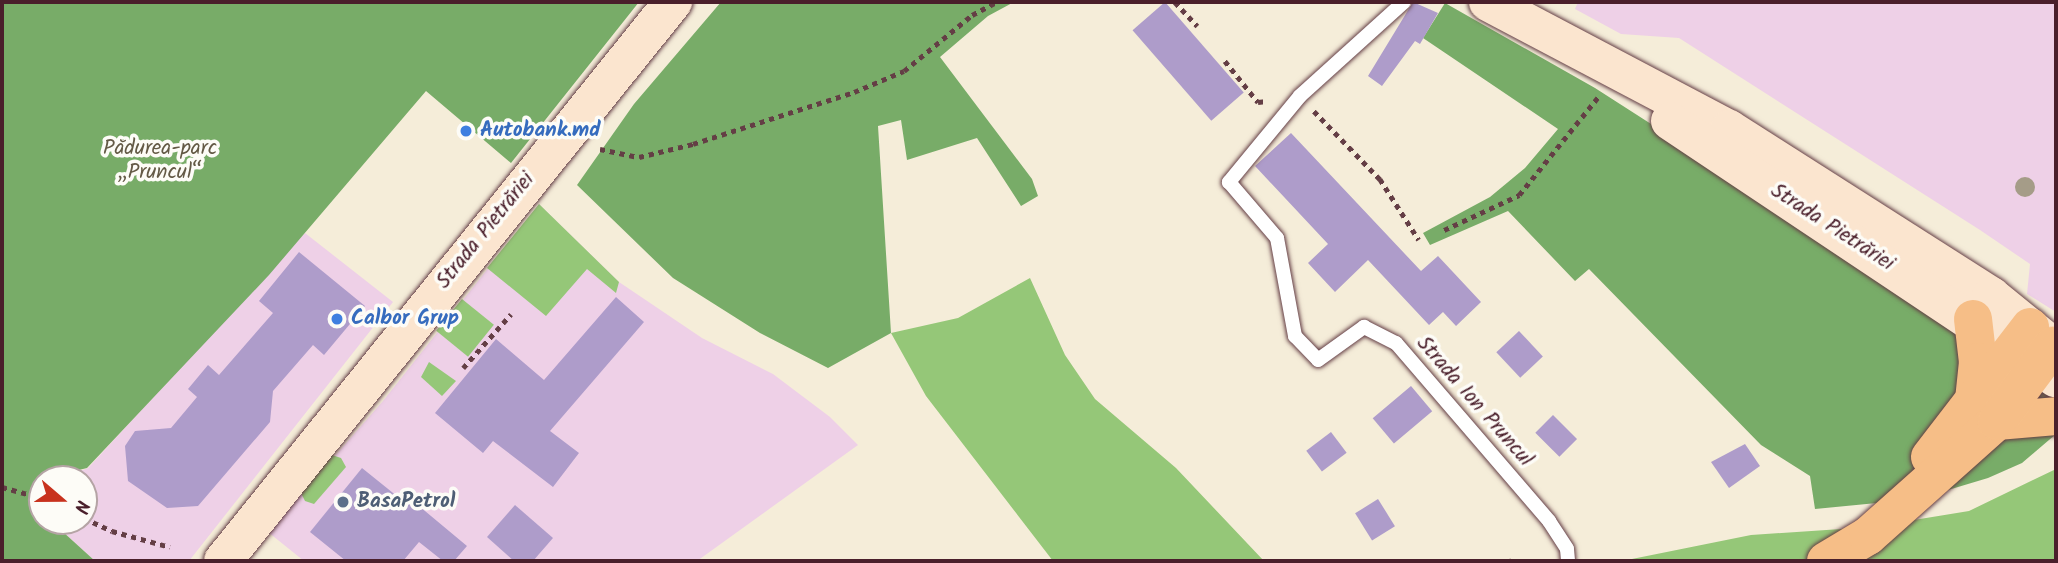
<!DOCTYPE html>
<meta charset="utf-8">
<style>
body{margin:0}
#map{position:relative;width:2058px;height:563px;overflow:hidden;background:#f5edd9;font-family:Kalam,sans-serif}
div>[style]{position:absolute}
.built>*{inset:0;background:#eed0e7}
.green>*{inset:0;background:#95c778;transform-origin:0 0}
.forest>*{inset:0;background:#78ac68}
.building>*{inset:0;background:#ae9cca;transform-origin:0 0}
.path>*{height:4.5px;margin-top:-2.25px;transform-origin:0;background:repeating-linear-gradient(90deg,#643e45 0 5px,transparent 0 10px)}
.roads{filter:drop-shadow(0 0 2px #643e45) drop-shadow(0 0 2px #643e45)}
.lane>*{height:14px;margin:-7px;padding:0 7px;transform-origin:7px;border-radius:7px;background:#fff}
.secondary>*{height:38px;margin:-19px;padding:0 19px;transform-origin:19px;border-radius:19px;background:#fbe5cf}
.highway>*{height:38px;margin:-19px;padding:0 19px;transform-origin:19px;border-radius:19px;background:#f6be87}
.trees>*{width:20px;height:20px;margin:-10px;border-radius:50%;background:#a59c88}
.dots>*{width:19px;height:19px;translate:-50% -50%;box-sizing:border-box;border:4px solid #fdfcf7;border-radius:50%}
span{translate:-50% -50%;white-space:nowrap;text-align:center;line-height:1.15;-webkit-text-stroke:7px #fdfcf7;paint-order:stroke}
.shop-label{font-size:21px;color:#366cbe;font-weight:700}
.left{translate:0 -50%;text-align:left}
.park-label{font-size:21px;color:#645a46}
.street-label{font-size:21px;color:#4a1f2b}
.service-label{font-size:21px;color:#4e5e75;font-weight:700}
.frame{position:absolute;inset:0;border:4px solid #4a1f2b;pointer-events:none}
.north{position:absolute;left:28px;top:465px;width:70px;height:70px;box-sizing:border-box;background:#fdfcf7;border:2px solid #b5a4a5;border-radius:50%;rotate:110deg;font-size:19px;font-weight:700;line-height:28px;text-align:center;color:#4a1f2b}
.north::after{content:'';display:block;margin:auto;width:24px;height:32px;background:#c8321e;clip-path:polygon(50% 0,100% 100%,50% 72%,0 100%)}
</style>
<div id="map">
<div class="built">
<i style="clip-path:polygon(1578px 2px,2056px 2px,2056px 312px,2027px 294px,2030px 264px,1980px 230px,1679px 38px,1621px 34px,1575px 9px)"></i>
<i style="clip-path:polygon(539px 204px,619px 282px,702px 338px,773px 374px,830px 417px,858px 445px,697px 561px,304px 561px,268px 532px,383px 401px)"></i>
<i style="clip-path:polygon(305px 233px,393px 302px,189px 561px,95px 561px,51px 521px,84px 521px,84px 479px,57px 479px,88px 468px)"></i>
</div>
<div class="green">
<i style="clip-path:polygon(539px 204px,619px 282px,616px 293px,587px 269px,546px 316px,487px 268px)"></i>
<i style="clip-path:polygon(1030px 278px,1065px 355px,1095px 399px,1176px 468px,1264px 561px,1053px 561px,926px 396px,891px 333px,958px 318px)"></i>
<i style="left:462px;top:299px;width:41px;height:41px;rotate:39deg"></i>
<i style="clip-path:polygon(429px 362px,456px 381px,442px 396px,421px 377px)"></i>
<i style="clip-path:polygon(332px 455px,341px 458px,346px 467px,314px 504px,305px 501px,301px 493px)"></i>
<i style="clip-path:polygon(2056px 469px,2056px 561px,1622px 561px,1751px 535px,1871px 527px,1969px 511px)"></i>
</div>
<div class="forest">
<i style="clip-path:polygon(2px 2px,639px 2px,511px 163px,426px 91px,269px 275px,87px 468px,42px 479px,42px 521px,51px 521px,95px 561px,2px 561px)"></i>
<i style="clip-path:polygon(721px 2px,1014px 2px,988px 16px,940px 57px,1032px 179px,1038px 196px,1021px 206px,977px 138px,907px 160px,901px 120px,878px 126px,891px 333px,828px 368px,760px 333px,673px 278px,577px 185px,634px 104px)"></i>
<i style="clip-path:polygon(1445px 3px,1595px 88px,2056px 384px,2056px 434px,2022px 463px,1988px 478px,1918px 499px,1815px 509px,1810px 476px,1761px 445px,1589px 269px,1575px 281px,1508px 211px,1430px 245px,1423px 233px,1490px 197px,1525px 168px,1558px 129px,1423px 38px)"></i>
</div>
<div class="building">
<i style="left:1165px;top:2px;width:120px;height:43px;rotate:49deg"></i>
<i style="clip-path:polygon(1413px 2px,1438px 13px,1420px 44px,1415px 41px,1382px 86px,1368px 76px)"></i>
<i style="clip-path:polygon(1291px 133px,1421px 271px,1438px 256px,1481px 302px,1456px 326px,1443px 312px,1429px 325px,1368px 260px,1335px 292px,1308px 263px,1328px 244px,1255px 166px)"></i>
<i style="clip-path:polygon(299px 252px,365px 306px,324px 355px,313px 345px,273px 391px,270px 422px,198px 506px,167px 508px,128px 481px,125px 446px,135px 431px,171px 428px,197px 397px,188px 389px,208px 365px,219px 375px,273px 313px,259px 301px)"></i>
<i style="clip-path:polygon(616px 297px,644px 322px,550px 431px,579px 453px,553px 487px,493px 441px,483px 453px,435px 413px,496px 339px,544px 380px)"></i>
<i style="left:1519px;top:331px;width:35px;height:31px;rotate:47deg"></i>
<i style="left:1411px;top:386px;width:33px;height:50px;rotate:50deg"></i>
<i style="left:1553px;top:415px;width:34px;height:25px;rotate:45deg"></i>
<i style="left:1331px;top:432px;width:26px;height:31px;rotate:53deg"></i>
<i style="clip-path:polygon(1745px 444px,1760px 466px,1729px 488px,1711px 462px)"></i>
<i style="clip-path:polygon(362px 468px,403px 501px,407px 496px,467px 546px,454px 561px,443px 561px,419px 542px,403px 561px,346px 561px,310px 532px)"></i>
<i style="left:1378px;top:499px;width:32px;height:27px;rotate:58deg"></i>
<i style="clip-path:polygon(515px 505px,553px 538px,533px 561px,514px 561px,487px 537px)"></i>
</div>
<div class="path">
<i style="left:1175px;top:2px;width:33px;rotate:47deg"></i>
<i style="left:1225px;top:61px;width:53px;rotate:51.2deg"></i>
<i style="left:1258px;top:102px;width:9px;rotate:-6deg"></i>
<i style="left:1314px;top:111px;width:95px;rotate:45.9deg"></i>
<i style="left:1380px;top:179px;width:72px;rotate:57.4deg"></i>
<i style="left:600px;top:149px;width:40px;rotate:12deg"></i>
<i style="left:639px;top:157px;width:56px;rotate:-13.5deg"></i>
<i style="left:693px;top:144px;width:169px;rotate:-17.9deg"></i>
<i style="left:854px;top:92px;width:54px;rotate:-22.8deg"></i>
<i style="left:904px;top:71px;width:88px;rotate:-39.5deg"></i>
<i style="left:972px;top:15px;width:27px;rotate:-28deg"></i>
<i style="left:1444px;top:230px;width:83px;rotate:-25deg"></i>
<i style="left:1519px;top:195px;width:126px;rotate:-51.1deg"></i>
<i style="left:463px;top:368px;width:72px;rotate:-48.4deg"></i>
<i style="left:2px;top:487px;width:41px;rotate:15.4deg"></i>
<i style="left:84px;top:518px;width:31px;rotate:25deg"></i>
<i style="left:112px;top:531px;width:60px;rotate:15.4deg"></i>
<i style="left:1511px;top:561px;width:2px;rotate:-63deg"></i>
</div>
<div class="roads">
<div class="lane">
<i style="left:1404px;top:2px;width:140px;rotate:137.9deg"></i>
<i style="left:1300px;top:96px;width:112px;rotate:129.5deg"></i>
<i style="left:1229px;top:182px;width:74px;rotate:49.4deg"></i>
<i style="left:1277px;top:238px;width:100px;rotate:79.6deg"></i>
<i style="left:1295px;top:336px;width:33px;rotate:46deg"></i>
<i style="left:1318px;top:360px;width:57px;rotate:-35.7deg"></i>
<i style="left:1364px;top:327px;width:36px;rotate:27deg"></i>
<i style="left:1396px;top:343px;width:235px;rotate:49.3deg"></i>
<i style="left:1549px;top:521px;width:33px;rotate:57deg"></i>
<i style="left:1567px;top:549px;width:12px;rotate:85deg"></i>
</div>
<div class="secondary">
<i style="left:1488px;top:2px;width:272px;rotate:27.8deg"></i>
<i style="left:1729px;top:129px;width:311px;rotate:32.5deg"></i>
<i style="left:1991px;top:296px;width:82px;rotate:39.1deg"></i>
<i style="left:1670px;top:121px;width:464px;rotate:33.7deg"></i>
<i style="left:223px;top:561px;width:718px;rotate:-51.17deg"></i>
</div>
<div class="highway">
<i style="left:1973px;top:319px;width:43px;rotate:83.4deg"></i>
<i style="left:1978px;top:362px;width:39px;rotate:96deg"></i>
<i style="left:1997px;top:421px;width:59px;rotate:-4.8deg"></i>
<i style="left:1930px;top:457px;width:164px;rotate:-52.4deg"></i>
<i style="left:1826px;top:561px;width:49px;rotate:-30.8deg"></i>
<i style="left:1868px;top:536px;width:173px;rotate:-41.7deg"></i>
<i style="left:1997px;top:421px;width:94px;rotate:-53.3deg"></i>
</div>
</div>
<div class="trees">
<i style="left:2025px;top:187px"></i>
</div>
<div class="dots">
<i style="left:466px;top:131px;background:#3f7fe0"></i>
<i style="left:337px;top:319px;background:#3f7fe0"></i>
<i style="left:343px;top:502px;background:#5c6f8a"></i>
</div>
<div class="shop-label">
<span class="left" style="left:480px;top:131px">Autobank.md</span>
<span class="left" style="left:351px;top:319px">Calbor Grup</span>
</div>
<div class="park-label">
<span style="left:160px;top:161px">Pădurea-parc<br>„Pruncul“</span>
</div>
<div class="street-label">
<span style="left:1832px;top:228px;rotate:33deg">Strada Pietrăriei</span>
<span style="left:486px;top:231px;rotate:-51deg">Strada Pietrăriei</span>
<span style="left:1474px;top:402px;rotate:49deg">Strada Ion Pruncul</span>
</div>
<div class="service-label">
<span class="left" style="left:357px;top:502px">BasaPetrol</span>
</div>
<div class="frame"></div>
<div class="north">N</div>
</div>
